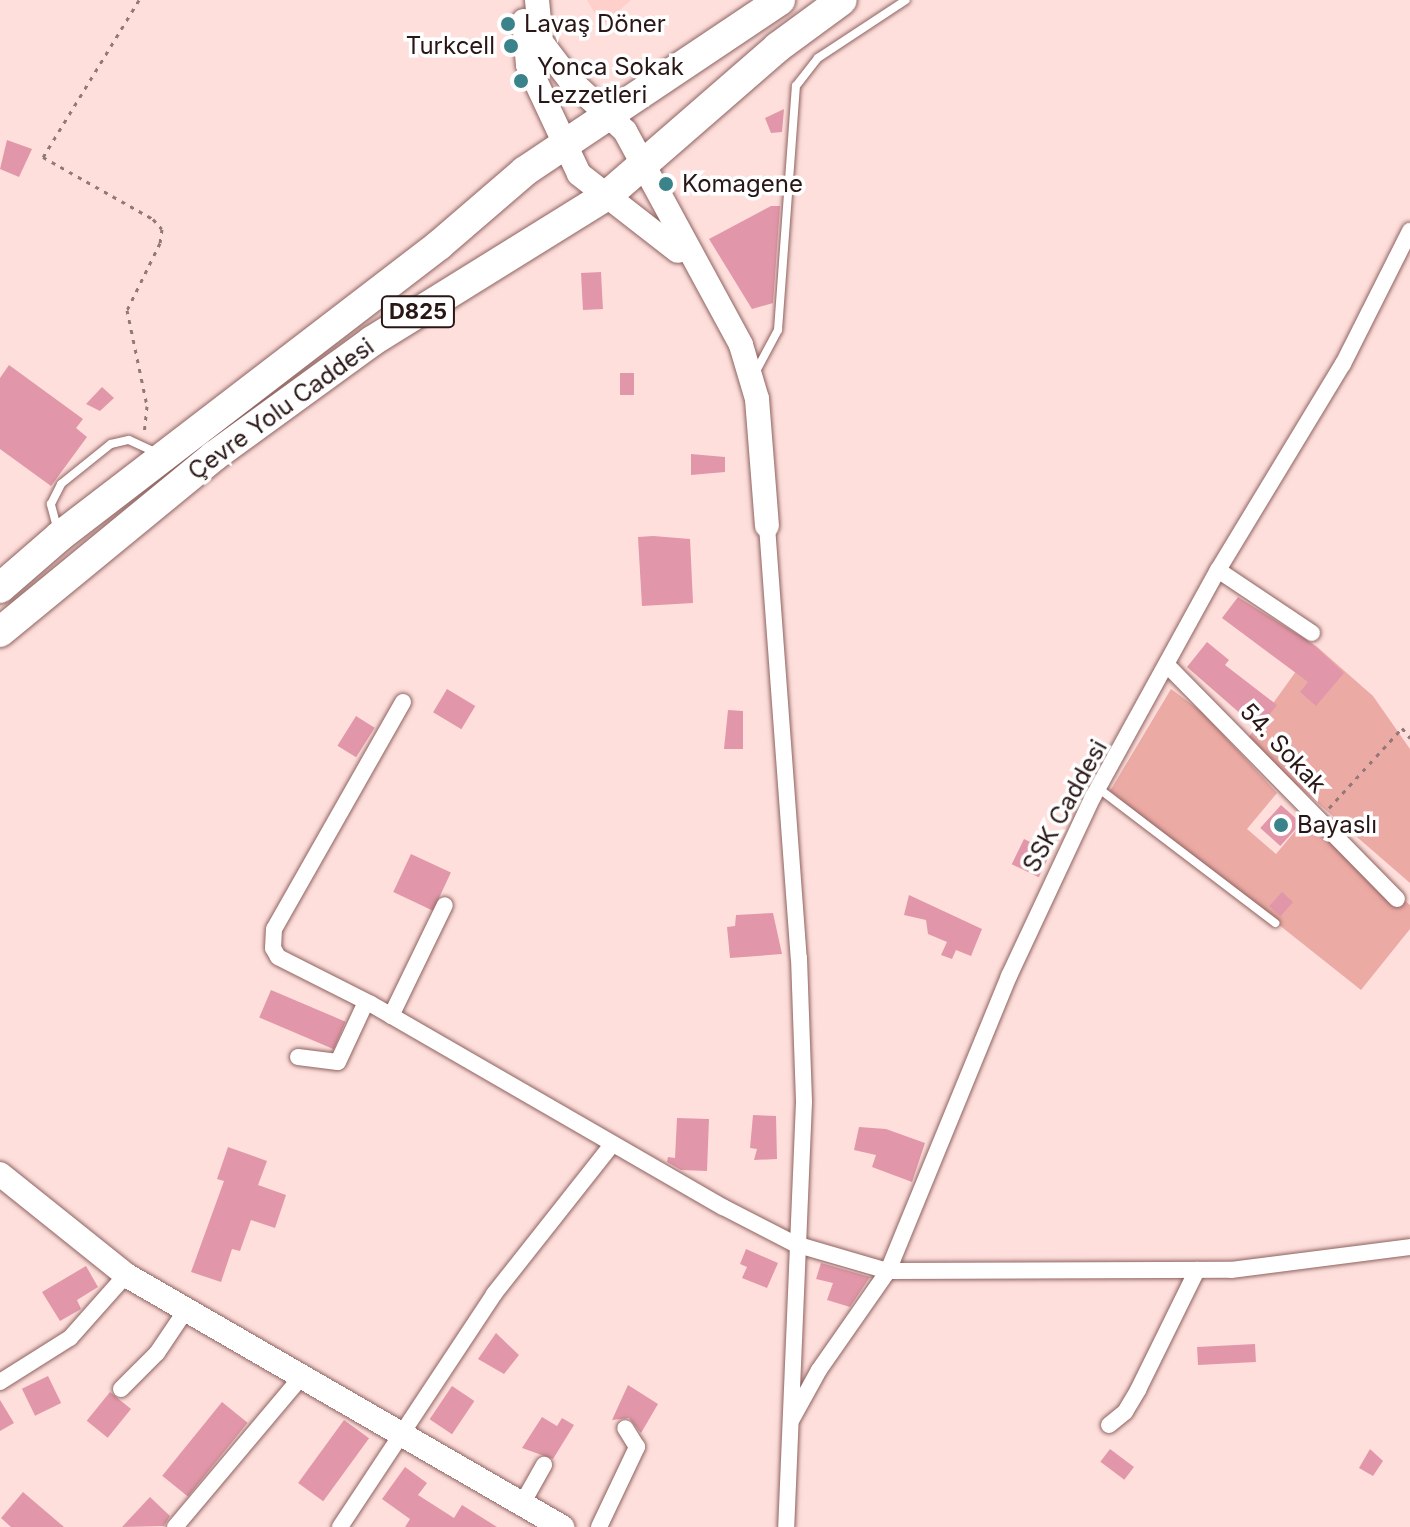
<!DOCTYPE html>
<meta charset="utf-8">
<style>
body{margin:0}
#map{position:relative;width:1410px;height:1527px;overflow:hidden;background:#fedfdc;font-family:Inter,sans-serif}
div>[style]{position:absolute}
.built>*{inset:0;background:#ffcfcb}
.green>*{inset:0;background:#ecaaa5}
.building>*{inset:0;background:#e197a9;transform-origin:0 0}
.path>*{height:3px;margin-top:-1.5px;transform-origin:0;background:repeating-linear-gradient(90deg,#917977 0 4px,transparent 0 10px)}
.roads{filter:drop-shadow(0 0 2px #8e625f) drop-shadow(0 0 2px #8e625f)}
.lane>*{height:8px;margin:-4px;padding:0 4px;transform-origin:4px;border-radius:4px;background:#fff}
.street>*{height:16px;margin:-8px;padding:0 8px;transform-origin:8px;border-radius:8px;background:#fff}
.secondary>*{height:24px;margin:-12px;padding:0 12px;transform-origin:12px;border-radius:12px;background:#fff}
.highway>*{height:30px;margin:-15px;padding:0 15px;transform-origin:15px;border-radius:15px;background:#fff}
.dots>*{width:22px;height:22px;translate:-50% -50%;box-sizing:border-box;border:4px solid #fff;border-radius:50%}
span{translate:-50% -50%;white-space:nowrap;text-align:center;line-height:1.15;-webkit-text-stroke:7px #fff;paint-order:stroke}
.shield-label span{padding:2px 6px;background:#fff;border:2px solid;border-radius:6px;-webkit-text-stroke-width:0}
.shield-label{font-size:22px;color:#291716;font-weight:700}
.poi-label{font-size:24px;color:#291716}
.left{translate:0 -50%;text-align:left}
.right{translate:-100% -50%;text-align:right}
.street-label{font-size:24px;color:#291716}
</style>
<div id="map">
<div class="built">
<i style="clip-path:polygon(587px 0,631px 0,602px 26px)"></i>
</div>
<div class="green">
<i style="clip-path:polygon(1315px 645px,1373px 696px,1410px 749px,1410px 883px,1246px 741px)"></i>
<i style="clip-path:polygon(1171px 689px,1202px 712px,1277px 793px,1247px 829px,1276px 854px,1306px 818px,1410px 905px,1410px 929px,1361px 990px,1110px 791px)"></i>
</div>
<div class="building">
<i style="clip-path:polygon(784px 109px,782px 132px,771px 133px,765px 118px)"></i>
<i style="clip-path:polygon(7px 140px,32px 149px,19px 177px,0 169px)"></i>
<i style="clip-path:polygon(771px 206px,780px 206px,773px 303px,752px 309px,709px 239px)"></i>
<i style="left:601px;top:272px;width:37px;height:20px;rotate:87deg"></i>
<i style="clip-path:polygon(9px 365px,83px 419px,76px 428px,87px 437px,51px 486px,0 449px,0 378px)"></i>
<i style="left:620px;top:373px;width:14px;height:22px"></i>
<i style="clip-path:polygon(102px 387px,114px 398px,100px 411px,86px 404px)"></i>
<i style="clip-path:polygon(691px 454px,725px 457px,725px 472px,691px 475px)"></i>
<i style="clip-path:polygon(653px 536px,690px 539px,693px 603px,642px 606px,638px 537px)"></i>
<i style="clip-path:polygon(1238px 597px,1313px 644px,1344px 673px,1316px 706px,1300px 692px,1308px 682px,1222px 618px)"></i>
<i style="clip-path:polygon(1207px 642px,1229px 660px,1225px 665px,1277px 705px,1258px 729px,1187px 667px)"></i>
<i style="left:447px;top:689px;width:33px;height:27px;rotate:31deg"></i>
<i style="clip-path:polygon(728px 710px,743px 711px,743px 749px,724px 749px)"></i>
<i style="left:356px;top:716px;width:22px;height:35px;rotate:32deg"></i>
<i style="left:1281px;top:805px;width:27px;height:31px;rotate:42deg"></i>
<i style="left:1024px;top:839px;width:30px;height:28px;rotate:26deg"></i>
<i style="left:411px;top:854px;width:44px;height:42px;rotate:25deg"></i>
<i style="left:1282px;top:892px;width:15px;height:19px;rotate:42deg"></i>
<i style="clip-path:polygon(909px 895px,982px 929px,971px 956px,956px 950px,952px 959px,941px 955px,947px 942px,928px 934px,926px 920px,904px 915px)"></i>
<i style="clip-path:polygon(773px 913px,782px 954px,730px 958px,727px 927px,735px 926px,736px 915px)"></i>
<i style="left:271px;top:990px;width:81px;height:30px;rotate:23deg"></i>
<i style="clip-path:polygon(753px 1115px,776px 1116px,777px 1159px,754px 1160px,757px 1149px,750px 1148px)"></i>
<i style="clip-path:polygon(677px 1118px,709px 1119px,707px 1171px,681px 1170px,667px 1162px,668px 1157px,675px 1158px)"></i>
<i style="clip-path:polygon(859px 1127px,886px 1129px,925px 1143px,912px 1182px,872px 1167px,876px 1155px,854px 1150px)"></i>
<i style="clip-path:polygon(228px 1147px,267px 1161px,258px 1185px,286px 1195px,275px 1228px,251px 1220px,240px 1251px,232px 1249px,221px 1282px,191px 1272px,224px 1181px,217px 1179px)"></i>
<i style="clip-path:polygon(746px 1249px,778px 1263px,767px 1288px,742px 1278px,747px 1267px,740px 1264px)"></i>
<i style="clip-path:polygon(821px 1263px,870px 1277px,850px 1307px,827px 1300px,833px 1283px,816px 1279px)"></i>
<i style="clip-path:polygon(86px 1266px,98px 1287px,77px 1300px,81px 1309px,60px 1321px,42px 1292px)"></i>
<i style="clip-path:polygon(496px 1333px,519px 1355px,504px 1374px,478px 1359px)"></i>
<i style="left:1255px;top:1344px;width:18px;height:58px;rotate:87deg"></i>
<i style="left:48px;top:1376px;width:30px;height:29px;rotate:64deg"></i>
<i style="clip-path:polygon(628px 1385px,658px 1404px,641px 1433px,629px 1418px,612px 1420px)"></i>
<i style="left:452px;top:1386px;width:27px;height:40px;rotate:34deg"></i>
<i style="left:110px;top:1392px;width:27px;height:37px;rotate:39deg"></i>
<i style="clip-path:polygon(0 1400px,14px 1423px,0 1431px)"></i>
<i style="left:222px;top:1402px;width:33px;height:95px;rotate:39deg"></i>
<i style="clip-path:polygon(542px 1417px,557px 1426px,562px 1418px,574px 1425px,553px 1459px,522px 1448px)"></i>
<i style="left:344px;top:1420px;width:31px;height:78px;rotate:36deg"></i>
<i style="left:1110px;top:1449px;width:30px;height:16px;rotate:37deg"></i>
<i style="clip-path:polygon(1370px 1449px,1383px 1461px,1373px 1476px,1359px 1468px)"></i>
<i style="clip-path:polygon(405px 1467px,427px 1483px,418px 1495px,454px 1518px,462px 1505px,497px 1527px,405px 1527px,410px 1519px,382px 1499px)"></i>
<i style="clip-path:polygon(23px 1492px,64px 1527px,11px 1527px,1px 1518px)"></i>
<i style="clip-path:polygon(150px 1497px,170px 1516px,164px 1526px,122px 1527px)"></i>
</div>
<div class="path">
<i style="left:139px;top:0;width:184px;rotate:121.4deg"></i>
<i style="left:43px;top:157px;width:126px;rotate:29.4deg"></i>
<i style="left:153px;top:219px;width:13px;rotate:48deg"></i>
<i style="left:162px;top:229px;width:14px;rotate:98deg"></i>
<i style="left:160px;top:243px;width:75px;rotate:116.2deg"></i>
<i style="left:127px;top:310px;width:98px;rotate:78.2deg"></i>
<i style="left:147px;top:406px;width:29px;rotate:96deg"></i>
<i style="left:1329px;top:808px;width:108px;rotate:-47.6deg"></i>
<i style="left:1402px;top:728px;width:13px;rotate:51deg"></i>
</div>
<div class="roads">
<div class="lane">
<i style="left:755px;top:373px;width:49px;rotate:-61.9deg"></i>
<i style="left:778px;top:330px;width:245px;rotate:-85.8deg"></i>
<i style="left:796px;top:86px;width:36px;rotate:-52deg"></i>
<i style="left:818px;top:58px;width:105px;rotate:-33.4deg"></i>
<i style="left:58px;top:531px;width:28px;rotate:-105deg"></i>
<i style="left:51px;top:504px;width:22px;rotate:-63deg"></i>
<i style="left:61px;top:484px;width:64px;rotate:-38.7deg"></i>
<i style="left:111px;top:444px;width:18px;rotate:-13deg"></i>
<i style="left:129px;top:440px;width:33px;rotate:25deg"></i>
<i style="left:1098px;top:788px;width:223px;rotate:37.3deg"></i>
</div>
<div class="street">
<i style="left:767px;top:526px;width:433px;rotate:85.8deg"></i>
<i style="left:799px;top:958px;width:144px;rotate:88deg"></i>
<i style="left:804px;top:1102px;width:425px;rotate:92.4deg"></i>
<i style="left:1218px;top:570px;width:113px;rotate:33.8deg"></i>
<i style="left:1167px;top:665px;width:328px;rotate:45.5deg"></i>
<i style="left:403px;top:702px;width:261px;rotate:119.6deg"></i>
<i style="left:274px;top:929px;width:19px;rotate:93deg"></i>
<i style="left:273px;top:948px;width:10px;rotate:61deg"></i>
<i style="left:278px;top:957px;width:104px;rotate:26.8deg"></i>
<i style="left:371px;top:1004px;width:406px;rotate:30deg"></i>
<i style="left:723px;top:1207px;width:81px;rotate:27.2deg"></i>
<i style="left:795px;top:1244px;width:97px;rotate:16.2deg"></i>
<i style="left:888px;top:1271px;width:343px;rotate:-0.2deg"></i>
<i style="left:1231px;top:1270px;width:180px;rotate:-7.3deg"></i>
<i style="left:391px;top:1016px;width:123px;rotate:-64.1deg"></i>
<i style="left:298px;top:1057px;width:40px;rotate:7.1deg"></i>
<i style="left:338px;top:1062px;width:66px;rotate:-65deg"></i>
<i style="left:0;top:1382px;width:83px;rotate:-32.2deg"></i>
<i style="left:70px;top:1338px;width:84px;rotate:-48.4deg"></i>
<i style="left:121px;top:1389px;width:51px;rotate:-45deg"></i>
<i style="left:157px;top:1353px;width:52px;rotate:-56deg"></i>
<i style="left:792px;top:1419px;width:56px;rotate:-61.1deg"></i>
<i style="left:819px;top:1370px;width:121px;rotate:-55.1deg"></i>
<i style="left:888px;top:1271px;width:319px;rotate:-67.7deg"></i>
<i style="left:1009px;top:976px;width:198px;rotate:-64.9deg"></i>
<i style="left:1093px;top:797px;width:259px;rotate:-61.2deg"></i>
<i style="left:1218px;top:570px;width:241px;rotate:-58.8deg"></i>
<i style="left:1343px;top:364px;width:149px;rotate:-63.3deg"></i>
<i style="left:1109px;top:1425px;width:21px;rotate:-39deg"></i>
<i style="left:1125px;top:1412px;width:26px;rotate:-59deg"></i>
<i style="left:1138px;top:1390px;width:134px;rotate:-63.8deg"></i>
<i style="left:522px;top:1504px;width:45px;rotate:-60.6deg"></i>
<i style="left:175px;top:1527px;width:197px;rotate:-49.9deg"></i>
<i style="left:340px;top:1527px;width:279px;rotate:-56.5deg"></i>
<i style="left:494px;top:1294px;width:189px;rotate:-51.7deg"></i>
<i style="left:599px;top:1527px;width:89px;rotate:-64.6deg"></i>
<i style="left:637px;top:1447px;width:22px;rotate:-122deg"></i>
</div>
<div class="secondary">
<i style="left:537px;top:0;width:42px;rotate:84.6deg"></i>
<i style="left:541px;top:42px;width:48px;rotate:52.7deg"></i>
<i style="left:570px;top:80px;width:75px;rotate:42.8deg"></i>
<i style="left:625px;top:131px;width:243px;rotate:61.5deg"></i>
<i style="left:741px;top:345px;width:56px;rotate:73.5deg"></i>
<i style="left:757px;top:399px;width:127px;rotate:85.5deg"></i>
<i style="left:524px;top:21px;width:44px;rotate:84.8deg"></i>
<i style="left:528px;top:65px;width:120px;rotate:64.9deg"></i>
<i style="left:579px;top:174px;width:125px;rotate:37.9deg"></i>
<i style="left:0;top:1174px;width:161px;rotate:38.7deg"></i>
<i style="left:126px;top:1275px;width:504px;rotate:30.03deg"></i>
</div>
<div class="highway">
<i style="left:0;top:588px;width:79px;rotate:-40.9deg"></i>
<i style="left:60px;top:536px;width:478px;rotate:-37.5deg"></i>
<i style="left:439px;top:245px;width:113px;rotate:-40.7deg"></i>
<i style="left:525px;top:171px;width:307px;rotate:-33.8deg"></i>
<i style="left:0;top:632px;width:277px;rotate:-39.4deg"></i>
<i style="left:214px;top:456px;width:195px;rotate:-36deg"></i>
<i style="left:372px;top:341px;width:279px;rotate:-31.8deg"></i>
<i style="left:609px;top:194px;width:224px;rotate:-41deg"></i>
<i style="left:778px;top:47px;width:79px;rotate:-36.3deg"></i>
</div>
</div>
<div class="dots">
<i style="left:508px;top:24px;background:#3b838a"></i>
<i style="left:511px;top:46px;background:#3b838a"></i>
<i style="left:521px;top:81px;background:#3b838a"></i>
<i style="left:666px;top:184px;background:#3b838a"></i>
<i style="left:1281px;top:825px;background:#3b838a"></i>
</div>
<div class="shield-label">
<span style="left:418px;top:312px">D825</span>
</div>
<div class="poi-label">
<span class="left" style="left:524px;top:24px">Lavaş Döner</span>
<span class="right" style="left:495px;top:46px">Turkcell</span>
<span class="left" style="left:537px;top:81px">Yonca Sokak<br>Lezzetleri</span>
<span class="left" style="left:682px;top:184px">Komagene</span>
<span class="left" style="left:1297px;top:825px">Bayaslı</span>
</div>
<div class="street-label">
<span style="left:281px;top:409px;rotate:-36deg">Çevre Yolu Caddesi</span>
<span style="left:1283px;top:748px;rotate:47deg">54. Sokak</span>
<span style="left:1065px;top:806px;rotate:-61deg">SSK Caddesi</span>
</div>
</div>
